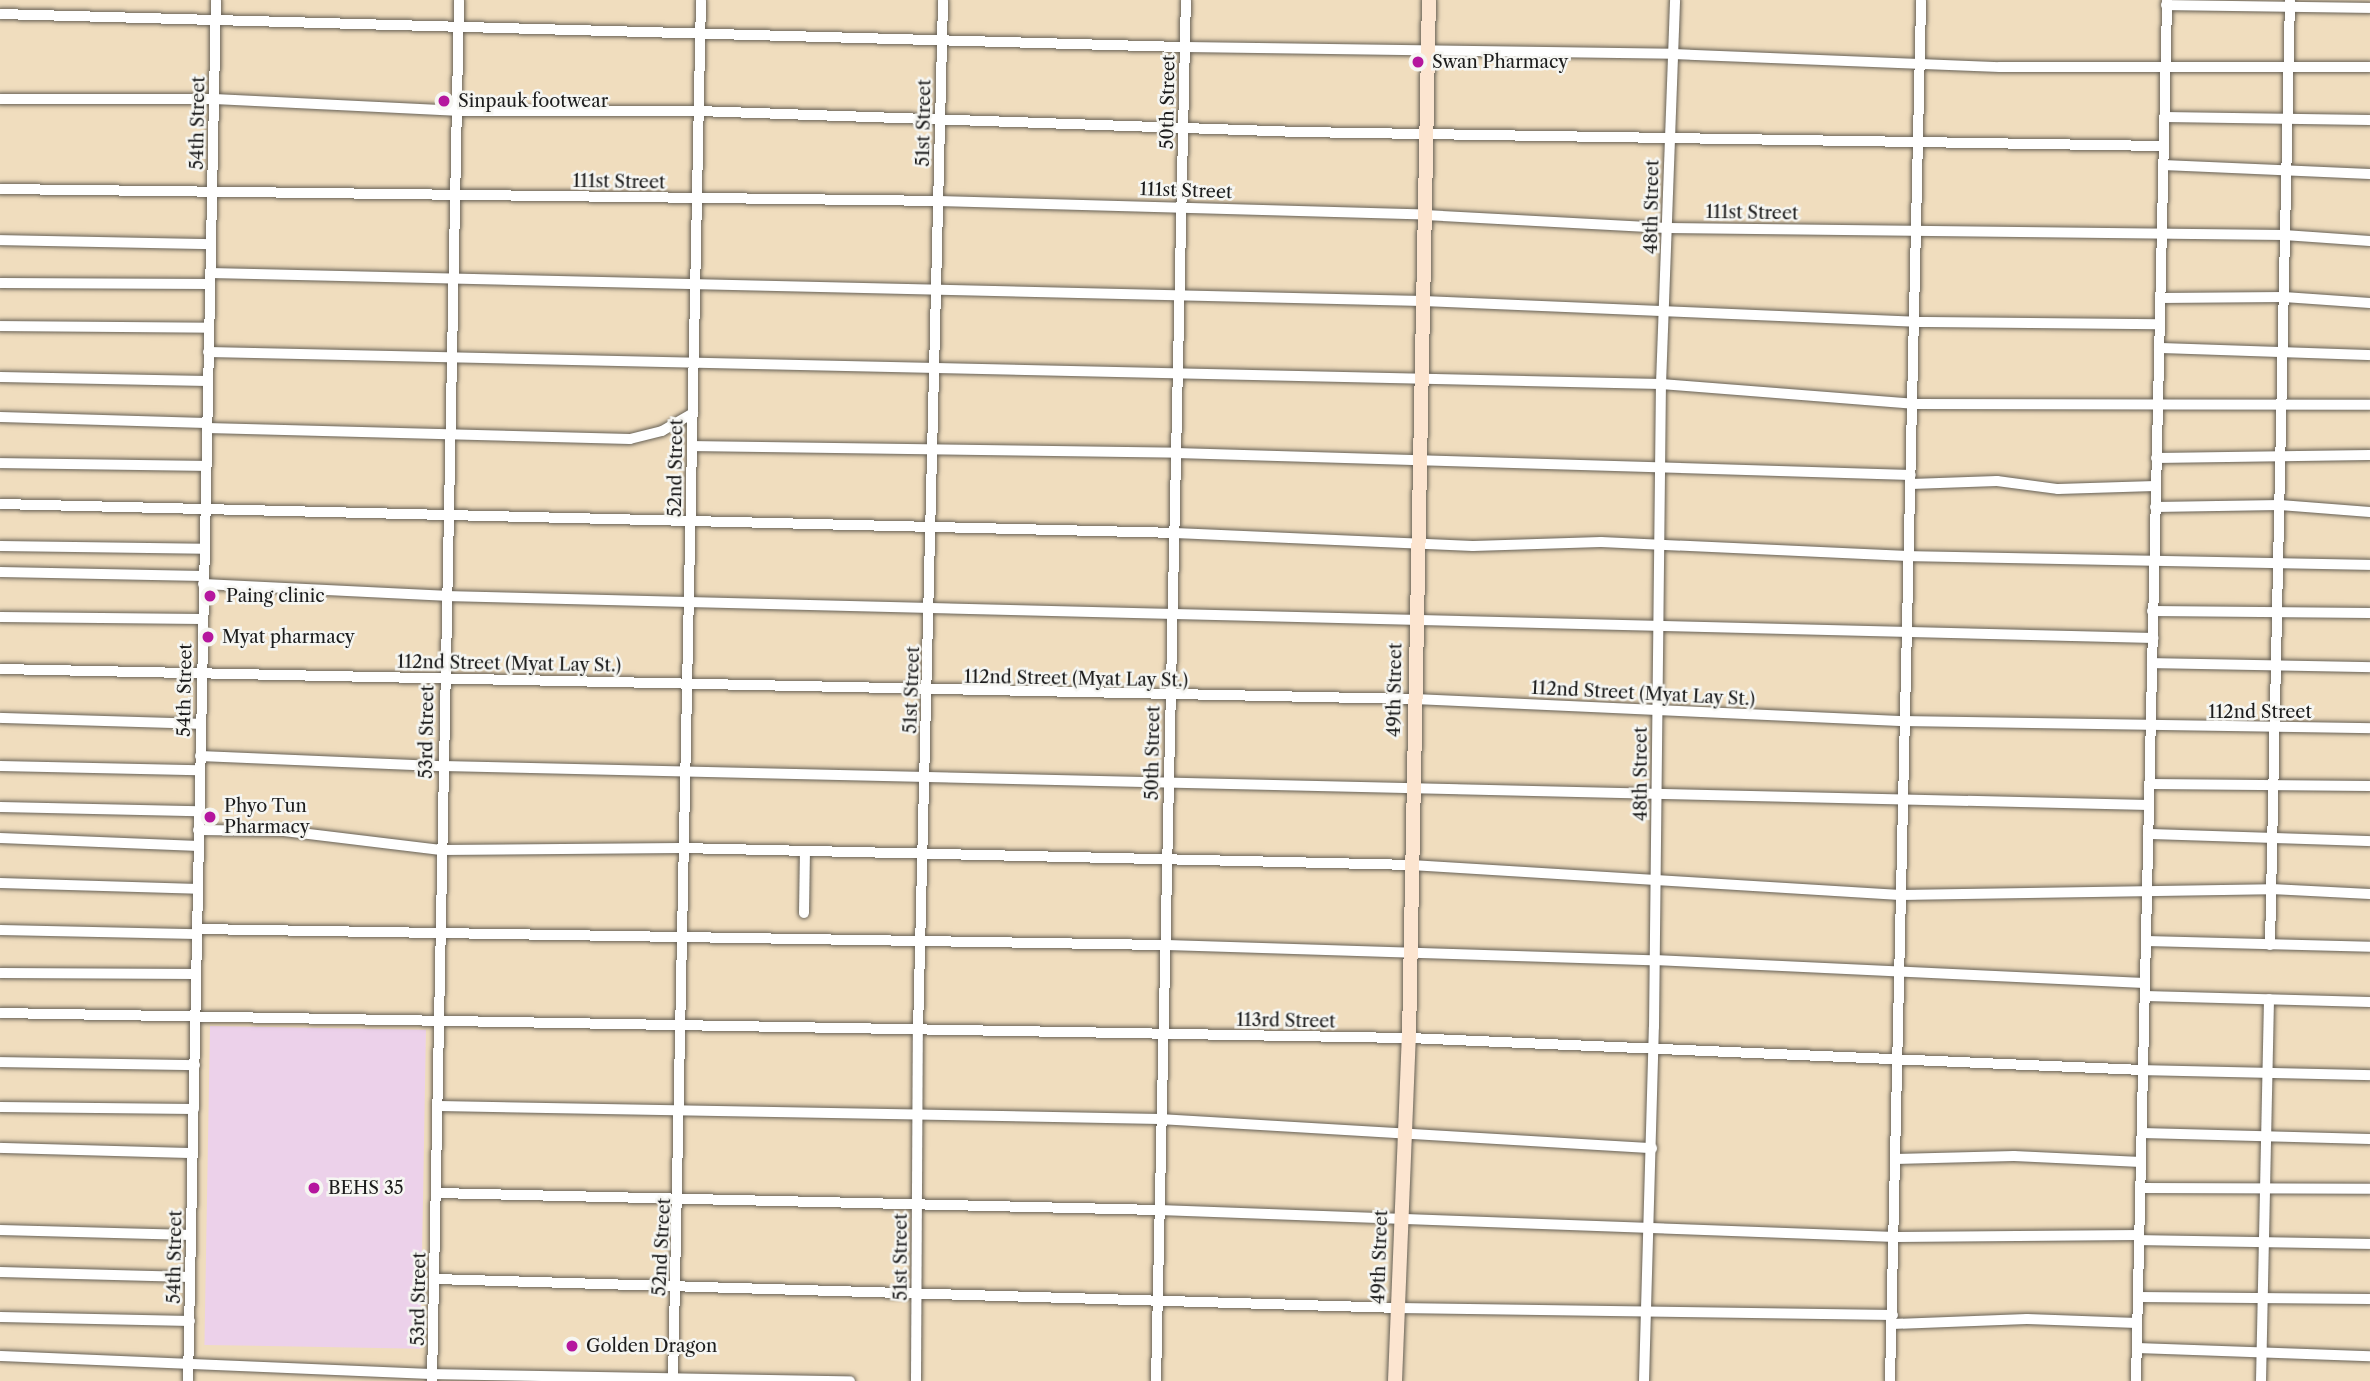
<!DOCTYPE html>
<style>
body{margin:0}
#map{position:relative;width:2370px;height:1381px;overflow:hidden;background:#f0ddbe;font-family:"Libre Caslon Text",serif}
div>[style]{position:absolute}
.built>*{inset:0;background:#ecd1ea;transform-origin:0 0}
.roads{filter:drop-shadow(0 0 2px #666055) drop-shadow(0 0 2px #666055)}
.street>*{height:10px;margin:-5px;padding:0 5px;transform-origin:5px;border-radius:5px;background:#fff}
.secondary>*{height:14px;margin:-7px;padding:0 7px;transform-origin:7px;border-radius:7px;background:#fce5d0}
.dots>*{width:19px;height:19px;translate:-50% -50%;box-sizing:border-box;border:4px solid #f6f6f2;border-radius:50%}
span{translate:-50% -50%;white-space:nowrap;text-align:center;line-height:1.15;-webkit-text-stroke:5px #f6f6f2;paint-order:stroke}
.poi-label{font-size:18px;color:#1c1c1c}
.left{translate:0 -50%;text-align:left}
.street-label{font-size:18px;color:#1c1c1c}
</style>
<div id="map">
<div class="built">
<i style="left:210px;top:1026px;width:216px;height:319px;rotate:1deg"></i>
</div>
<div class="roads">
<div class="street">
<i style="left:2166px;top:5px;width:204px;rotate:0.8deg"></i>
<i style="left:0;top:14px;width:1185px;rotate:1.6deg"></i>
<i style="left:1185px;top:47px;width:488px;rotate:0.8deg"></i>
<i style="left:1673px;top:54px;width:327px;rotate:2.3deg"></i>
<i style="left:2000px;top:67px;width:370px"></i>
<i style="left:0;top:99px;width:214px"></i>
<i style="left:214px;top:99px;width:242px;rotate:2.8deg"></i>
<i style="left:456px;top:111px;width:242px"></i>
<i style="left:698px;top:111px;width:601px;rotate:2deg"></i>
<i style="left:1299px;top:132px;width:864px;rotate:0.93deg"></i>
<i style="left:2164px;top:117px;width:206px;rotate:0.8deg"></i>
<i style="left:2163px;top:165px;width:207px;rotate:2.5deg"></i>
<i style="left:0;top:189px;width:938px;rotate:0.73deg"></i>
<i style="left:938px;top:201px;width:487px;rotate:1.6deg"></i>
<i style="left:1425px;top:215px;width:242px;rotate:3.1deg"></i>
<i style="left:1667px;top:228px;width:617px;rotate:0.65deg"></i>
<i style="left:2284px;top:235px;width:86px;rotate:4deg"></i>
<i style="left:0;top:240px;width:210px;rotate:1.1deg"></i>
<i style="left:210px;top:273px;width:1213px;rotate:1.32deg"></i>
<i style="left:1423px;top:301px;width:493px;rotate:2.4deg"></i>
<i style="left:1916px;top:322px;width:244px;rotate:0.5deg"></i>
<i style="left:0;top:283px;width:210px;rotate:0.3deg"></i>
<i style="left:2160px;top:298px;width:124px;rotate:-0.5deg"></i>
<i style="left:2284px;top:297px;width:86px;rotate:4deg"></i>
<i style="left:0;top:326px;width:209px;rotate:0.5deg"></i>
<i style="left:2159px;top:348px;width:211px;rotate:1.9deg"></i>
<i style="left:208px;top:352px;width:1453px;rotate:1.26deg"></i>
<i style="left:1661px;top:384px;width:253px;rotate:4.5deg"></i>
<i style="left:1913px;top:404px;width:457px;rotate:0.1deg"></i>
<i style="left:0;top:377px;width:207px;rotate:1.1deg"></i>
<i style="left:0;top:417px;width:206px;rotate:1.7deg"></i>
<i style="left:207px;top:428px;width:423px;rotate:1.5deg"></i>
<i style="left:630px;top:439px;width:33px;rotate:-14deg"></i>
<i style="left:662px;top:431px;width:36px;rotate:-30deg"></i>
<i style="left:694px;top:446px;width:482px;rotate:0.8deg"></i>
<i style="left:1176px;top:453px;width:735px;rotate:1.71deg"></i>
<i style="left:2156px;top:458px;width:214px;rotate:-0.8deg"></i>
<i style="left:0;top:463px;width:206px;rotate:0.8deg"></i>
<i style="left:1911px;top:484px;width:86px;rotate:-2deg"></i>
<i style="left:1997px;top:481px;width:62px;rotate:7.5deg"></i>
<i style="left:2058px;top:489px;width:97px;rotate:-1.8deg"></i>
<i style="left:0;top:504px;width:1175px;rotate:1.41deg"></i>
<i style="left:1175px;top:533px;width:298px;rotate:2.5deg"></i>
<i style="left:1473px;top:546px;width:128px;rotate:-1.8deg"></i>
<i style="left:1601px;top:542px;width:307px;rotate:2.6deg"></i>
<i style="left:1908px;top:556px;width:462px;rotate:1.1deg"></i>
<i style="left:2155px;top:507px;width:125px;rotate:-0.9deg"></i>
<i style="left:2280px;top:505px;width:90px;rotate:4.4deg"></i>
<i style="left:0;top:546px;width:204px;rotate:0.8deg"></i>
<i style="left:0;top:572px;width:203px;rotate:1.1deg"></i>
<i style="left:203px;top:584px;width:242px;rotate:2.8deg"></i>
<i style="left:445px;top:596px;width:1709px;rotate:1.41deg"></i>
<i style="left:2152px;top:611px;width:218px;rotate:0.5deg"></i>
<i style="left:0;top:617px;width:202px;rotate:0.6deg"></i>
<i style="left:2152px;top:663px;width:218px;rotate:1.1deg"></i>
<i style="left:0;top:669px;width:1414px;rotate:1.22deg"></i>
<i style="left:1414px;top:699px;width:492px;rotate:2.6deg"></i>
<i style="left:1906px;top:721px;width:464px;rotate:0.9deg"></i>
<i style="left:0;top:718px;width:201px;rotate:1.7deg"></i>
<i style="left:200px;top:756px;width:243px;rotate:2.4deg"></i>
<i style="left:443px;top:766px;width:1706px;rotate:1.31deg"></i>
<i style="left:0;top:766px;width:199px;rotate:1.2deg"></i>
<i style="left:2151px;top:784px;width:219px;rotate:0.5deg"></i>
<i style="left:0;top:807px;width:199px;rotate:1.2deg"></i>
<i style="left:198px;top:830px;width:86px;rotate:0.7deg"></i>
<i style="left:284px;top:831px;width:158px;rotate:6.9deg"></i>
<i style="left:441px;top:850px;width:240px;rotate:-0.5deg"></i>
<i style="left:681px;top:848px;width:730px;rotate:1.33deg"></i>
<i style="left:1411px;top:865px;width:490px;rotate:3.5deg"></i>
<i style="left:1900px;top:895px;width:371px;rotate:-0.9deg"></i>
<i style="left:2271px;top:889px;width:99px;rotate:2.9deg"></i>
<i style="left:2148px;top:834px;width:222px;rotate:1.8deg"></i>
<i style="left:0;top:838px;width:199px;rotate:2.3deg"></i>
<i style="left:0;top:883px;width:198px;rotate:1.7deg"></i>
<i style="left:804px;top:913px;width:61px;rotate:-89.1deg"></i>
<i style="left:0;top:930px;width:197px;rotate:1.2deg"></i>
<i style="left:197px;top:934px;width:5px;rotate:-90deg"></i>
<i style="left:197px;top:929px;width:967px;rotate:0.95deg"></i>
<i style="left:1164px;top:945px;width:490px;rotate:1.8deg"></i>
<i style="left:1654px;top:960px;width:491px;rotate:2.7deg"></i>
<i style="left:2146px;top:941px;width:224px;rotate:1.5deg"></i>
<i style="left:2270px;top:945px;width:945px;rotate:-88.79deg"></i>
<i style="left:0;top:973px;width:196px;rotate:0.3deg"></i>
<i style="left:2145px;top:996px;width:225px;rotate:1.5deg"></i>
<i style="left:0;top:1013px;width:1409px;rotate:1.02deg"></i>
<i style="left:1409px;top:1038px;width:735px;rotate:2.5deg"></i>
<i style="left:2143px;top:1070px;width:227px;rotate:1.3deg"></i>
<i style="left:0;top:1062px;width:195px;rotate:0.9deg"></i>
<i style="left:439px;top:1106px;width:721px;rotate:1.03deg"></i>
<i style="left:1160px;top:1119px;width:493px;rotate:3.4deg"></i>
<i style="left:0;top:1107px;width:194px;rotate:0.6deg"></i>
<i style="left:2142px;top:1133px;width:228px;rotate:1.5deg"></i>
<i style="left:0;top:1148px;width:193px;rotate:1.5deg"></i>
<i style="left:1895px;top:1159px;width:119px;rotate:-1.4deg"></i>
<i style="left:2014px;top:1156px;width:127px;rotate:2.7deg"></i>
<i style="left:2140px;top:1188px;width:230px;rotate:0.2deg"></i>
<i style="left:437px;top:1193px;width:722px;rotate:1.35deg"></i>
<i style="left:1159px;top:1210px;width:737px;rotate:2.1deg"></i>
<i style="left:1896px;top:1237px;width:243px;rotate:-0.5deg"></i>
<i style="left:0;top:1230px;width:191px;rotate:1.5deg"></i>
<i style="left:2139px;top:1240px;width:231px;rotate:1deg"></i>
<i style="left:0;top:1272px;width:190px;rotate:1.5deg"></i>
<i style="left:435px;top:1279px;width:963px;rotate:1.72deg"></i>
<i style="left:1398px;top:1308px;width:495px;rotate:0.8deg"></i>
<i style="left:2138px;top:1297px;width:232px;rotate:0.5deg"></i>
<i style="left:0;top:1317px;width:190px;rotate:1.2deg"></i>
<i style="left:1892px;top:1324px;width:135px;rotate:-2.1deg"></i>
<i style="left:2027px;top:1319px;width:110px;rotate:2.1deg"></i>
<i style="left:2137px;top:1348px;width:233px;rotate:2deg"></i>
<i style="left:0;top:1356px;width:432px;rotate:2.4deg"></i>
<i style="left:432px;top:1374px;width:418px;rotate:1deg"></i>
<i style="left:188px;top:1381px;width:1381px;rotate:-88.84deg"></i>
<i style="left:432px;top:1381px;width:1381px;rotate:-88.88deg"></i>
<i style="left:673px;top:1381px;width:1381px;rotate:-88.84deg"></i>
<i style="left:916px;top:1381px;width:350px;rotate:-89.7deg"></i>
<i style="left:918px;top:1031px;width:1031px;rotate:-88.61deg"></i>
<i style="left:1156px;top:1381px;width:1381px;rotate:-88.76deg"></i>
<i style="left:1644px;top:1381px;width:354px;rotate:-88.4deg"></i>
<i style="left:1654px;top:1027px;width:643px;rotate:-89.38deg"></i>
<i style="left:1661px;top:384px;width:384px;rotate:-87.9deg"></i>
<i style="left:1890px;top:1381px;width:1381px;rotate:-88.71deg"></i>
<i style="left:2136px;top:1381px;width:1381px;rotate:-88.71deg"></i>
<i style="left:2261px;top:1381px;width:382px;rotate:-88.8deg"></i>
</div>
<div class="secondary">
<i style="left:1395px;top:1381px;width:343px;rotate:-87.7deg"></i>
<i style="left:1409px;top:1038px;width:1038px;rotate:-88.9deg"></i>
</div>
</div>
<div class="dots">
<i style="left:1418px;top:62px;background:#b5179e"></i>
<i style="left:444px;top:101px;background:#b5179e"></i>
<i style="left:210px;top:596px;background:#b5179e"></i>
<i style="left:208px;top:637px;background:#b5179e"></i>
<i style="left:210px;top:817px;background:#b5179e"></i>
<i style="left:314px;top:1188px;background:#b5179e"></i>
<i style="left:572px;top:1346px;background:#b5179e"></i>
</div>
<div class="poi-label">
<span class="left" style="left:1432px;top:62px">Swan Pharmacy</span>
<span class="left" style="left:458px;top:101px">Sinpauk footwear</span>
<span class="left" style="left:226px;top:596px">Paing clinic</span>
<span class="left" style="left:222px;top:637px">Myat pharmacy</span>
<span class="left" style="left:224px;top:817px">Phyo Tun<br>Pharmacy</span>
<span class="left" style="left:328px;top:1188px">BEHS 35</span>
<span class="left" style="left:586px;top:1346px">Golden Dragon</span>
</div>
<div class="street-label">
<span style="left:1168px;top:102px;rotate:-89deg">50th Street</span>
<span style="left:198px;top:123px;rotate:-89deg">54th Street</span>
<span style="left:924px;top:123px;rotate:-89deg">51st Street</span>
<span style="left:619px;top:182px;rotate:1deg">111st Street</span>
<span style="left:1186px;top:191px;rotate:2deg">111st Street</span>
<span style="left:1652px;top:207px;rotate:-89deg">48th Street</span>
<span style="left:1752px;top:213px;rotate:1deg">111st Street</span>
<span style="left:676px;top:468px;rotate:-89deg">52nd Street</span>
<span style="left:509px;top:664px;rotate:1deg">112nd Street (Myat Lay St.)</span>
<span style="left:1076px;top:679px;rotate:1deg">112nd Street (Myat Lay St.)</span>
<span style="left:185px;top:690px;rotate:-89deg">54th Street</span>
<span style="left:912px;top:690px;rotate:-88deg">51st Street</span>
<span style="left:1395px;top:690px;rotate:-89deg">49th Street</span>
<span style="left:1643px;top:694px;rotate:3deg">112nd Street (Myat Lay St.)</span>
<span style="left:2260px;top:712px">112nd Street</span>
<span style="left:427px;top:732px;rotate:-89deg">53rd Street</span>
<span style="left:1153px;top:753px;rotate:-89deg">50th Street</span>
<span style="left:1641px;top:774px;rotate:-90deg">48th Street</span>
<span style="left:1286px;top:1021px;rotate:1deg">113rd Street</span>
<span style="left:662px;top:1247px;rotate:-87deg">52nd Street</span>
<span style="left:175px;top:1257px;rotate:-89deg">54th Street</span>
<span style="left:901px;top:1257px;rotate:-90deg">51st Street</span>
<span style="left:1380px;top:1257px;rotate:-88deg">49th Street</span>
<span style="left:419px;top:1299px;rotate:-89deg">53rd Street</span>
</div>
</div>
